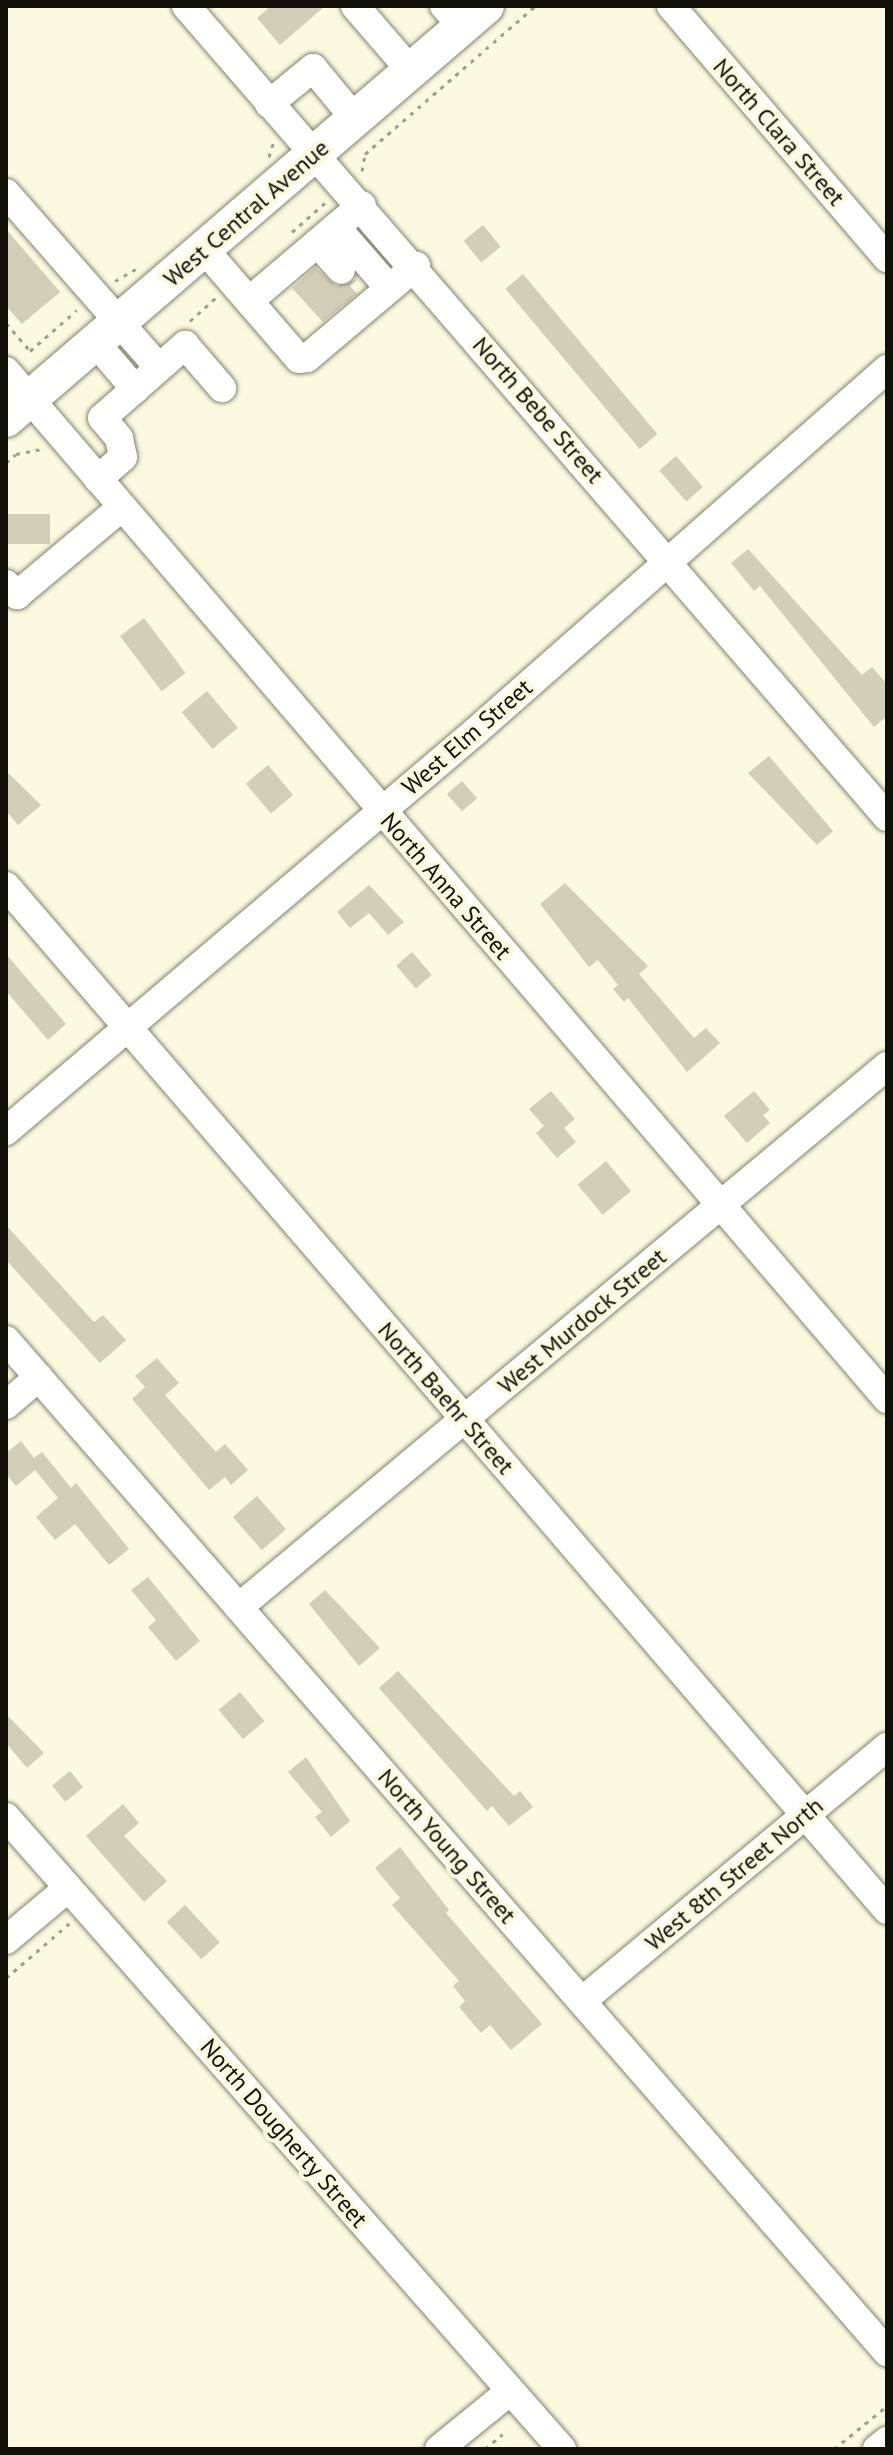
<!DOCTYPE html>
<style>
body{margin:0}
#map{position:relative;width:893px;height:2455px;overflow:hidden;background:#fcf9e1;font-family:"PT Sans",sans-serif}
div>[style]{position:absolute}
.building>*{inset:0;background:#d2ceb7;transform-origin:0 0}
.path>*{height:3px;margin-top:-1.5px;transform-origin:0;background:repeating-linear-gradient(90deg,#a19f8d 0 4px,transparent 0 10px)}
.roads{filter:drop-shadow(0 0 2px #85826d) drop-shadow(0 0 2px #85826d)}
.minor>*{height:28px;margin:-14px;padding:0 14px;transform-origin:14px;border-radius:14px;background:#fff}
.major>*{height:36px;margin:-18px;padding:0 18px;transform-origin:18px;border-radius:18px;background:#fff}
span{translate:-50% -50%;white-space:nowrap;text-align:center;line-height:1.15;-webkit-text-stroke:8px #fcf9e1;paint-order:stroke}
.street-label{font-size:24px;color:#111008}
.frame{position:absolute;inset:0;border:8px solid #111008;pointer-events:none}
</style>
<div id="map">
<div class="building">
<i style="clip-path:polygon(271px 6px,325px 6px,280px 45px,257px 18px)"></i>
<i style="left:483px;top:225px;width:28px;height:25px;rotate:51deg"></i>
<i style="clip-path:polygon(6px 229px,60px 292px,22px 324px,6px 306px)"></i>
<i style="clip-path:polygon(315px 267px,336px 286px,358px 279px,350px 286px,357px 294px,323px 322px,292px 288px)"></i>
<i style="left:523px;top:274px;width:209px;height:23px;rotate:50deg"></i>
<i style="left:676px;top:456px;width:41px;height:22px;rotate:49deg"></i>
<i style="left:6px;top:514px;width:44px;height:30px"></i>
<i style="clip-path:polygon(748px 549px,862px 675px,872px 667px,887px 684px,887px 716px,874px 727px,760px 586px,754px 591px,731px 563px)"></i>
<i style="left:144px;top:618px;width:69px;height:30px;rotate:53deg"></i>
<i style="left:207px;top:691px;width:48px;height:33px;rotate:50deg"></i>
<i style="clip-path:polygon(769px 756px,833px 831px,817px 845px,748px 773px)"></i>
<i style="left:268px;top:765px;width:39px;height:29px;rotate:50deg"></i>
<i style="clip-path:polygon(6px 771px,41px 805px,18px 825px,6px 811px)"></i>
<i style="left:462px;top:781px;width:23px;height:20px;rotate:49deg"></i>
<i style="clip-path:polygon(565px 883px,648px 966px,639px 974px,694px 1038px,706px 1028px,720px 1043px,687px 1072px,628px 998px,624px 1002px,613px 989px,618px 985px,598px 960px,589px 967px,540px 904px)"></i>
<i style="clip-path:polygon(369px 885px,404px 922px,388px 935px,369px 913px,350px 928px,337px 912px)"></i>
<i style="left:412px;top:952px;width:30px;height:21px;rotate:49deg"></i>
<i style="clip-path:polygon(6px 954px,66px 1024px,48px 1040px,6px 991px)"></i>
<i style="clip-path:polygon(551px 1091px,575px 1119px,564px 1128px,576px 1142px,557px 1158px,536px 1133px,544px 1126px,529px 1109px)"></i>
<i style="clip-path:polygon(754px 1091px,770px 1110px,763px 1115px,770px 1123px,747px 1143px,724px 1116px)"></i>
<i style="left:606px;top:1161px;width:39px;height:37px;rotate:50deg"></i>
<i style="clip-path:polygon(6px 1225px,94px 1322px,103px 1315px,126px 1340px,100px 1363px,6px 1260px)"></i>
<i style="clip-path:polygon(157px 1358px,179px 1383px,165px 1395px,216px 1452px,225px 1444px,248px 1470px,231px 1485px,225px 1477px,209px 1490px,132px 1399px,145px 1387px,135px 1376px)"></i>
<i style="clip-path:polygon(21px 1441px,34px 1458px,42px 1452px,71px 1488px,76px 1483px,129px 1549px,109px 1565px,75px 1524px,55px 1540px,36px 1517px,58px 1498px,35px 1470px,16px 1486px,6px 1474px,6px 1453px)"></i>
<i style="left:257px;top:1496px;width:44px;height:32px;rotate:49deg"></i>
<i style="clip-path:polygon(148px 1577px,200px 1641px,176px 1661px,148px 1627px,156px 1620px,131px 1590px)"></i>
<i style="clip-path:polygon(325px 1590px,380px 1648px,359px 1666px,309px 1604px)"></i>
<i style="clip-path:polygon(398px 1671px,514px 1796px,520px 1791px,533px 1807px,509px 1826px,492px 1806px,487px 1811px,379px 1688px)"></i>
<i style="left:240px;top:1692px;width:38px;height:28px;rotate:50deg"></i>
<i style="clip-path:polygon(6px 1714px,44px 1753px,27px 1768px,6px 1743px)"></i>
<i style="clip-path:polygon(306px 1757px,350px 1821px,331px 1837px,315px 1817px,322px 1812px,288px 1772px)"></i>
<i style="left:70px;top:1771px;width:21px;height:23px;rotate:51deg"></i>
<i style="clip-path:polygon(123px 1804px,139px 1823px,124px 1836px,167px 1881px,144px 1902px,86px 1836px)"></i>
<i style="clip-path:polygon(400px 1847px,449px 1910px,446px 1913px,542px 2024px,511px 2050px,490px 2025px,481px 2033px,459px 2007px,465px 2001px,453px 1986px,459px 1981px,392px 1905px,400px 1898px,375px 1868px)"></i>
<i style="left:185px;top:1905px;width:51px;height:25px;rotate:47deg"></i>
</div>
<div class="path">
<i style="left:269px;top:157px;width:17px;rotate:-73deg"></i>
<i style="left:362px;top:171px;width:17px;rotate:-80deg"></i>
<i style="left:365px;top:154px;width:225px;rotate:-41deg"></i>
<i style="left:292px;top:232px;width:45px;rotate:-41.4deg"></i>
<i style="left:115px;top:281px;width:24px;rotate:-30deg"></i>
<i style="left:190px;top:321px;width:36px;rotate:-42deg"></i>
<i style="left:6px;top:323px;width:37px;rotate:49deg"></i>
<i style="left:30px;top:351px;width:62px;rotate:-41.1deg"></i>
<i style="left:6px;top:463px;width:13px;rotate:-42deg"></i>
<i style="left:16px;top:454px;width:26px;rotate:-11deg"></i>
<i style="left:6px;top:1978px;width:84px;rotate:-40.7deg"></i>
<i style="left:485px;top:2449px;width:23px;rotate:-40deg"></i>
<i style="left:834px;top:2449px;width:68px;rotate:-39.1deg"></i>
</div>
<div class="roads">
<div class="minor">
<i style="left:186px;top:6px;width:1072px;rotate:49.16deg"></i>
<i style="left:355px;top:6px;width:86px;rotate:49.3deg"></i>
<i style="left:444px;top:6px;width:27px;rotate:48deg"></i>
<i style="left:671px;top:6px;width:332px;rotate:49.4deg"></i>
<i style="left:269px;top:104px;width:57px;rotate:-39.3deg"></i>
<i style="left:313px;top:68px;width:66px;rotate:50.5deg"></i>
<i style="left:6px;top:193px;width:232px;rotate:48.8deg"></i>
<i style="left:336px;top:227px;width:81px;rotate:49deg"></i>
<i style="left:317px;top:243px;width:36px;rotate:48deg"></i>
<i style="left:204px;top:249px;width:145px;rotate:49.2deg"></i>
<i style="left:299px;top:359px;width:8px;rotate:-7deg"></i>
<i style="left:307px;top:358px;width:143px;rotate:-40.2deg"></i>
<i style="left:249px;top:301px;width:148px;rotate:-40.3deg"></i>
<i style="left:95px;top:342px;width:62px;rotate:49.6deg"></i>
<i style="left:6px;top:371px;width:1354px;rotate:49.4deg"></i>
<i style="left:98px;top:479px;width:33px;rotate:-41deg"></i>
<i style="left:123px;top:457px;width:19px;rotate:-102deg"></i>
<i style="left:119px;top:438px;width:26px;rotate:-130deg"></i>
<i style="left:102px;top:418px;width:111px;rotate:-41.3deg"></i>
<i style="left:185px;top:345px;width:57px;rotate:49.3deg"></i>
<i style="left:6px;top:584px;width:16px;rotate:45deg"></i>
<i style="left:17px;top:595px;width:137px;rotate:-40deg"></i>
<i style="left:6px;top:886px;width:1351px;rotate:49.29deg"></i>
<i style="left:6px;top:1131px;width:617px;rotate:-40.4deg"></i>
<i style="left:476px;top:731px;width:548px;rotate:-41.37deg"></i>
<i style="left:6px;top:1340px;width:1342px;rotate:48.96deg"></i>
<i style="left:6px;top:1405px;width:43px;rotate:-40.3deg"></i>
<i style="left:239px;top:1607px;width:844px;rotate:-39.86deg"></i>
<i style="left:6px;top:1817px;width:842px;rotate:48.66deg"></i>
<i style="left:6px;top:1940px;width:81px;rotate:-40deg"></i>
<i style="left:582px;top:2001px;width:397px;rotate:-39.8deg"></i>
<i style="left:439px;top:2449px;width:92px;rotate:-39.2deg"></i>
<i style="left:877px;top:2449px;width:13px;rotate:-39deg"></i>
</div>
<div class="major">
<i style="left:6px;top:419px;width:633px;rotate:-40.71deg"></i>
</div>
</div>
<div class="street-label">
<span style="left:779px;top:132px;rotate:49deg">North Clara Street</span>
<span style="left:246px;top:213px;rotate:-41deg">West Central Avenue</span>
<span style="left:538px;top:410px;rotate:49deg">North Bebe Street</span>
<span style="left:467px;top:737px;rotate:-41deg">West Elm Street</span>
<span style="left:446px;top:886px;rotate:49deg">North Anna Street</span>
<span style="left:582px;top:1321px;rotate:-40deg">West Murdock Street</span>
<span style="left:446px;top:1398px;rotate:49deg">North Baehr Street</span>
<span style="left:447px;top:1846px;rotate:49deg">North Young Street</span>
<span style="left:734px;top:1874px;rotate:-40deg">West 8th Street North</span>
<span style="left:284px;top:2133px;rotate:49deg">North Dougherty Street</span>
</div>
<div class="frame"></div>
</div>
